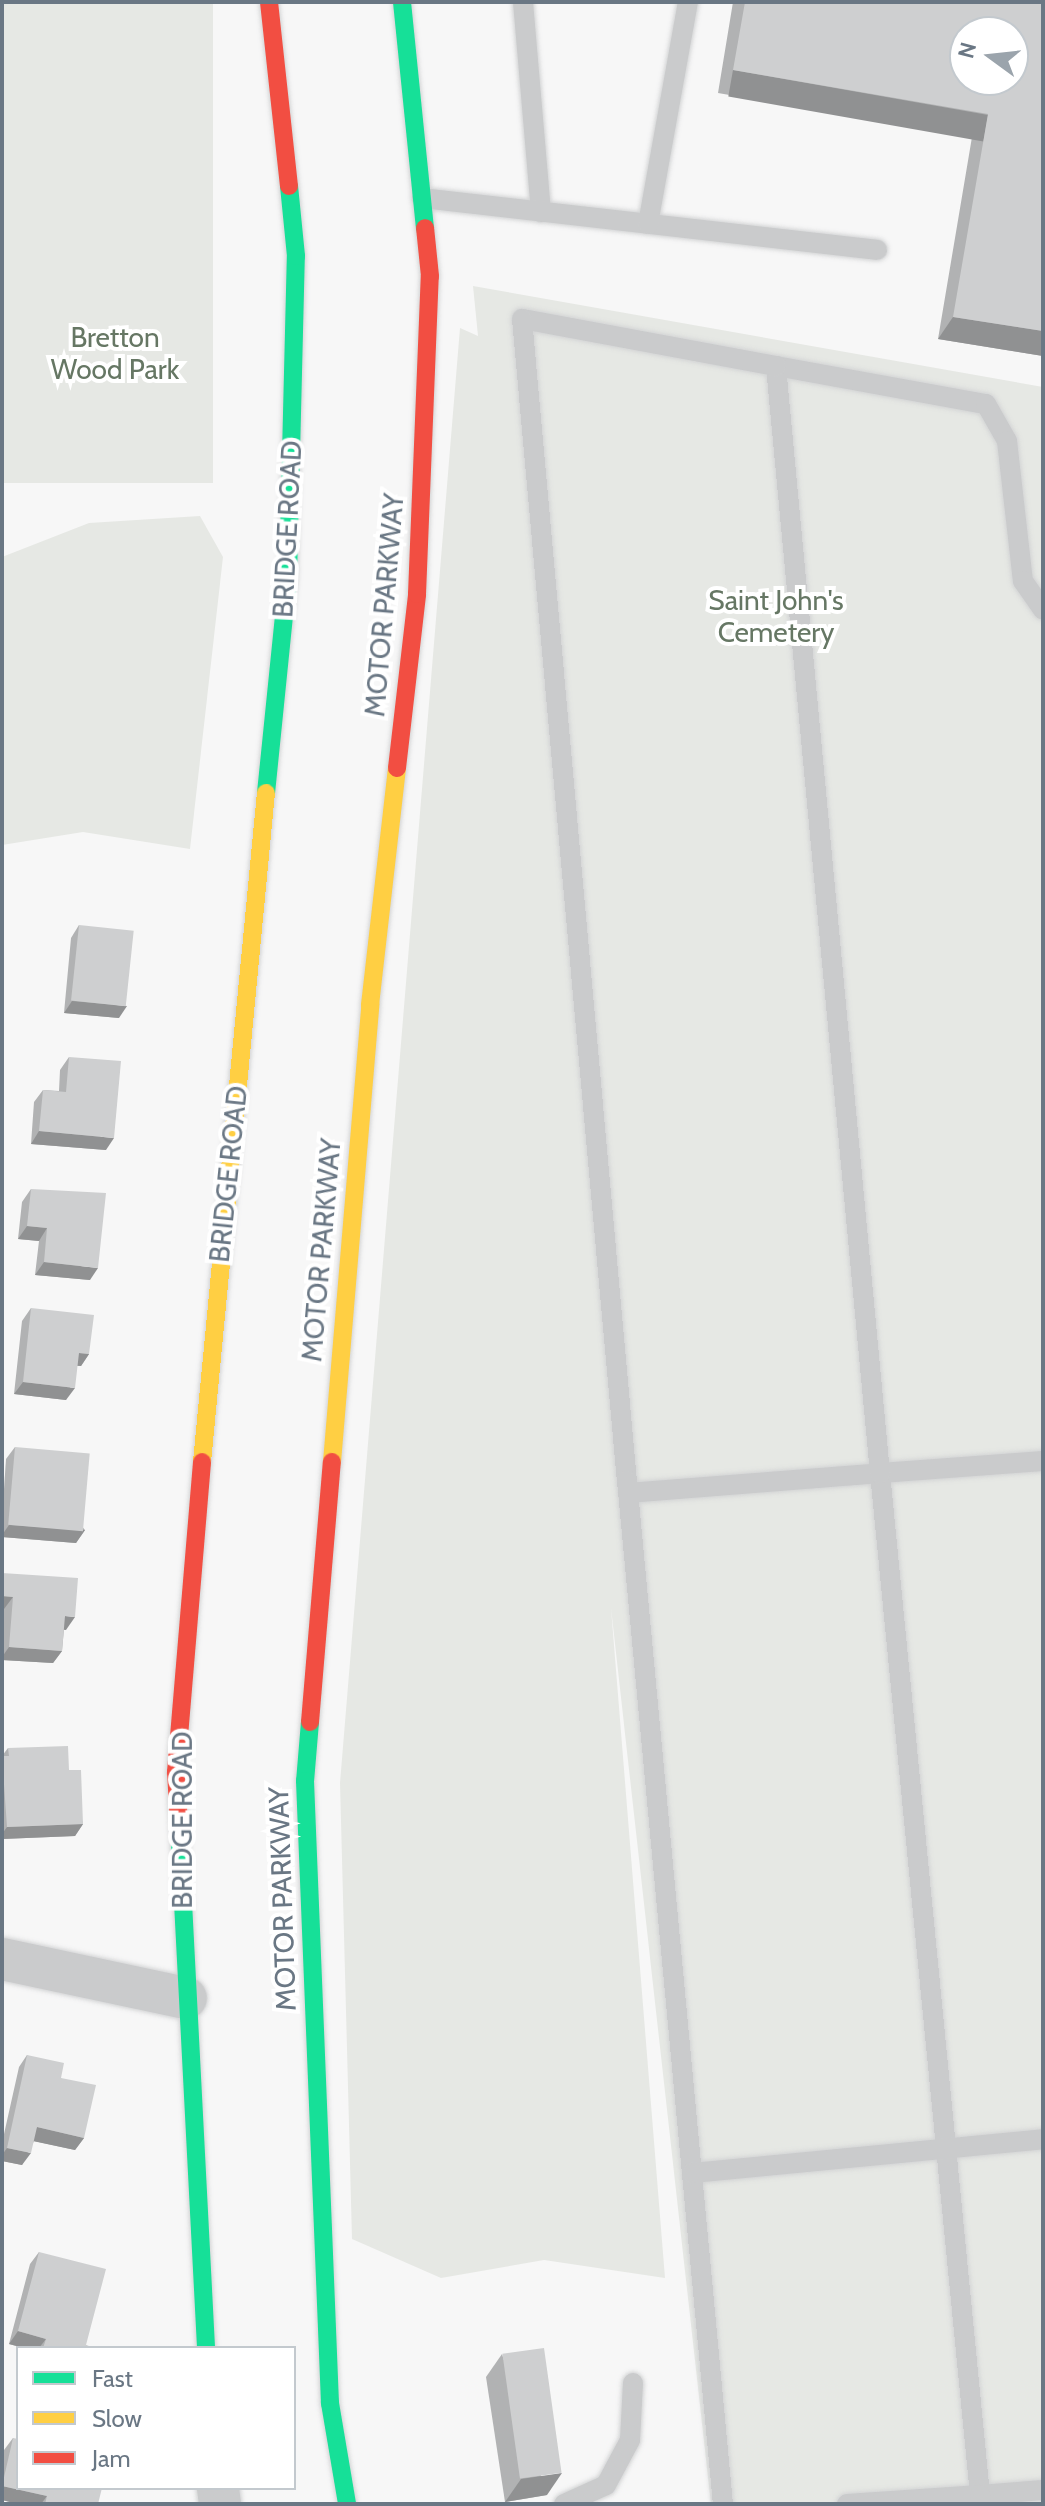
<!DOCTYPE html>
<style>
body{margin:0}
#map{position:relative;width:1045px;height:2506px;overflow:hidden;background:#f7f7f7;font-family:Cabin,sans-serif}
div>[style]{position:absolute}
.green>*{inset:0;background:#e6e8e4;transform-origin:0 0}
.roads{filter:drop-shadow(0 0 2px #d3d4d5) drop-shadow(0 0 2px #d3d4d5)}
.lane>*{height:20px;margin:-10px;padding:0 10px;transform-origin:10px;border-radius:10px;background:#cacbcc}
.street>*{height:42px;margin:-21px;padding:0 21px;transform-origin:21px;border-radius:21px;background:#cacbcc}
.fast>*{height:18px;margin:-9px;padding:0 9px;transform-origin:9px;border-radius:9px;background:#16e098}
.slow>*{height:18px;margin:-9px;padding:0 9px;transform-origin:9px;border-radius:9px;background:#ffcf43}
.jam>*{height:18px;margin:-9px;padding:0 9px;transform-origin:9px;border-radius:9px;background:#f24e42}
.wall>*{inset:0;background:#b1b2b3}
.shaded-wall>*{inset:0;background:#909192;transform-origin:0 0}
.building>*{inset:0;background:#cecfd0;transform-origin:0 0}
span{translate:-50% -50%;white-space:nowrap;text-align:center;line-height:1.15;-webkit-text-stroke:8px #fff;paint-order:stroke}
.park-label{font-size:28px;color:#667764}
.street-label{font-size:28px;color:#6a7784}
.frame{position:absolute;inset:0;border:4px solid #6a7784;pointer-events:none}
.legend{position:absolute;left:16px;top:2346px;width:280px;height:144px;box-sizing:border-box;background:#fff;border:2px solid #c3c9ce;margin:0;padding:10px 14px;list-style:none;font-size:24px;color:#6a7784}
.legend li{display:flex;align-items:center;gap:16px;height:40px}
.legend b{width:40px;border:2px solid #c3c9ce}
.north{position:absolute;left:949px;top:16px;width:80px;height:80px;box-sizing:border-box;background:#fff;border:2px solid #c3c9ce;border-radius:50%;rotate:285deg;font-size:22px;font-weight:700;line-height:32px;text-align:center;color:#6a7784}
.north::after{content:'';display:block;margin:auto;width:28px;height:36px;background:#9ba4ac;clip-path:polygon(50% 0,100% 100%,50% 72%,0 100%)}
</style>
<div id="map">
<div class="green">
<i style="left:2px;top:2px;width:211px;height:481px"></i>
<i style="clip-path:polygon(473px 286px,1043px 387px,1043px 2504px,711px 2504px,611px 1608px,665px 2278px,544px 2260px,441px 2278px,352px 2239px,340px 1783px,460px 328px,478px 336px)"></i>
<i style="clip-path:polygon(200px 516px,223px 557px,190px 849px,83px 832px,2px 845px,2px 557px,89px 523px)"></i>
</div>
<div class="roads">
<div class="lane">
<i style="left:523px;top:2px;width:211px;rotate:85.1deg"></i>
<i style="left:422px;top:198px;width:458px;rotate:6.5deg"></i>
<i style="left:648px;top:224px;width:226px;rotate:-79.8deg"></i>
<i style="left:776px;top:366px;width:213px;rotate:10.3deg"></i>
<i style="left:986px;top:404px;width:43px;rotate:60.4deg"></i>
<i style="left:1007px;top:441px;width:141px;rotate:83.5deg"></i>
<i style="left:1023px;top:581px;width:35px;rotate:55deg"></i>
<i style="left:1043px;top:1461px;width:163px;rotate:175.8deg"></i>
<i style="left:880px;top:1473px;width:1027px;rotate:84.41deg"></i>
<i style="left:980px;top:2495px;width:63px;rotate:-4.5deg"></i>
<i style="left:628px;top:1493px;width:253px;rotate:-4.5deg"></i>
<i style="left:880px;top:1473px;width:1112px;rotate:-95.37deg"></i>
<i style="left:776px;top:366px;width:258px;rotate:-169.5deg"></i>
<i style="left:522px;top:319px;width:1167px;rotate:84.84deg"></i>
<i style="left:627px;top:1481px;width:1027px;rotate:84.64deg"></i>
<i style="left:692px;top:2173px;width:353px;rotate:-5.5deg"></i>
<i style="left:564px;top:2504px;width:46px;rotate:-24.3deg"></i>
<i style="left:606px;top:2485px;width:51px;rotate:-61.9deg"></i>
<i style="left:630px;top:2440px;width:57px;rotate:-87deg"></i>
<i style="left:847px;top:2504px;width:133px;rotate:-3.9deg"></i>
<i style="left:980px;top:2495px;width:9px;rotate:84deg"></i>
</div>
<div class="street">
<i style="left:2px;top:1959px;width:188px;rotate:12deg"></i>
<i style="left:218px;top:2488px;width:16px;rotate:83deg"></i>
</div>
<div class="fast">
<i style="left:402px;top:2px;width:227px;rotate:84.2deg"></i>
<i style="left:266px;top:793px;width:217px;rotate:-84.2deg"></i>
<i style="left:288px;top:577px;width:321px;rotate:-88.6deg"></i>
<i style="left:296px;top:256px;width:70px;rotate:-95.7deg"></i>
<i style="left:310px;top:1722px;width:59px;rotate:94.8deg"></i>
<i style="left:305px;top:1781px;width:623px;rotate:87.7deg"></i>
<i style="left:330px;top:2403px;width:102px;rotate:80.4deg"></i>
<i style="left:179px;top:1825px;width:524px;rotate:87.04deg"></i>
</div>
<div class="slow">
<i style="left:202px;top:1462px;width:672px;rotate:-84.54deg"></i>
<i style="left:332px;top:1462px;width:459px;rotate:-85.2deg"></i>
<i style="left:370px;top:1005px;width:239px;rotate:-83.5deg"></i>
</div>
<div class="jam">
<i style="left:269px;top:2px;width:185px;rotate:83.8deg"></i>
<i style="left:397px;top:768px;width:175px;rotate:-83.4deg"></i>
<i style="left:417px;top:594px;width:318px;rotate:-87.7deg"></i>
<i style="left:430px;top:276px;width:48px;rotate:-95.9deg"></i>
<i style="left:310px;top:1722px;width:261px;rotate:-85.2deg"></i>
<i style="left:179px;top:1825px;width:53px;rotate:-93.2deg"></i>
<i style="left:176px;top:1772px;width:311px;rotate:-85.2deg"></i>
</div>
</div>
<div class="wall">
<i style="clip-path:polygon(733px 2px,1043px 2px,1043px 356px,938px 339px,972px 137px,718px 93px)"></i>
<i style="clip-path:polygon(79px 925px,119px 1018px,64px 1013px,71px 938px)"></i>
<i style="clip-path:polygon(69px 1057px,106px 1150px,31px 1144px,34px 1102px,43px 1090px,59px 1091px,60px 1070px)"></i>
<i style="clip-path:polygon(31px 1189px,90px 1280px,35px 1275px,39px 1241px,18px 1239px,22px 1202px)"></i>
<i style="clip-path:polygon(31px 1308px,89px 1354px,81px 1366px,77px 1366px,66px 1400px,14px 1394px,22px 1321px)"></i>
<i style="clip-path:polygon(15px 1447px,85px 1530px,76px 1543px,2px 1537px,2px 1518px,6px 1459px)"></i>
<i style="clip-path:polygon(2px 1573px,66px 1630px,64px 1629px,62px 1651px,53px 1663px,2px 1660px,2px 1635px,4px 1609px,2px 1609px)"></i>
<i style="clip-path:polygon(8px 1748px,69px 1770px,83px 1824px,75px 1836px,2px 1839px,2px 1756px)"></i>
<i style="clip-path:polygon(27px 2055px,61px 2078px,84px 2138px,75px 2150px,34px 2141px,22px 2165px,2px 2161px,2px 2143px,19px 2067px)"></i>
<i style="clip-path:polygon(39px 2252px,86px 2345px,91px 2348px,24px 2348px,9px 2344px,30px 2264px)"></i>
<i style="clip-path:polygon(502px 2354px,547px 2495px,505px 2502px,486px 2377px)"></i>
<i style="clip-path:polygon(13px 2438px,98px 2504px,18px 2504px,2px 2500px,2px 2459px,4px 2450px)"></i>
</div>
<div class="shaded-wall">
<i style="left:733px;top:70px;width:259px;height:27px;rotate:10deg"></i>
<i style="clip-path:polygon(953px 317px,1043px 331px,1043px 356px,938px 339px)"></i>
<i style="clip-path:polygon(72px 1001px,127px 1006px,119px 1018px,64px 1013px)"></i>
<i style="clip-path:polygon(39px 1131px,114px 1138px,106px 1150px,31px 1144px)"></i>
<i style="clip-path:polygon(27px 1226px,47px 1228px,39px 1241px,18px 1239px)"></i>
<i style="clip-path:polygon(44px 1262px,98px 1268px,90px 1280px,35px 1275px)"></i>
<i style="clip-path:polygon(79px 1353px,89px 1354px,81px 1366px,70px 1365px)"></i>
<i style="clip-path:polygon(23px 1382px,75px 1388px,66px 1400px,14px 1394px)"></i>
<i style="clip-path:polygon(9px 1525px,85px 1530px,76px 1543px,2px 1537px,2px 1535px)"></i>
<i style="clip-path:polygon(2px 1596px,13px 1597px,4px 1609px,2px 1609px)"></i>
<i style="clip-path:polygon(65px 1616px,75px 1617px,66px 1630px,56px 1629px)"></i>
<i style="clip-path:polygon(9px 1647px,62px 1651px,53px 1663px,2px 1660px,2px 1657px)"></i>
<i style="clip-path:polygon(83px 1824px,75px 1836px,2px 1839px,2px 1834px,7px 1827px)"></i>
<i style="clip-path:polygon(37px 2127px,84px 2138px,75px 2150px,28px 2140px)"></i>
<i style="clip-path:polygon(7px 2148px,31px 2153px,22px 2165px,2px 2161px,2px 2155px)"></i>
<i style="clip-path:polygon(18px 2331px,46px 2339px,39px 2348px,24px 2348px,9px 2344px)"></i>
<i style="clip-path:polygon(562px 2473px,547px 2495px,505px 2502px,521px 2479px)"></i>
<i style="clip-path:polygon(2px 2486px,47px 2496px,41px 2504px,18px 2504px,2px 2500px)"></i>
</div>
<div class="building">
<i style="clip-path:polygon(evenodd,745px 2px,1043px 2px,1043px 331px,953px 317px,988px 114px,733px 70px,745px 2px,965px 32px,1013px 32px,1013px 80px,965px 80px,965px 32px)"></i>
<i style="left:79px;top:925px;width:55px;height:76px;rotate:6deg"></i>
<i style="clip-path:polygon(69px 1057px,121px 1061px,114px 1138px,39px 1131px,43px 1090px,66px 1092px)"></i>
<i style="clip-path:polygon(31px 1189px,106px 1193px,98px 1268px,44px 1262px,47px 1228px,27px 1226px)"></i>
<i style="clip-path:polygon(31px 1308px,94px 1315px,89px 1354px,79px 1353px,75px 1388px,23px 1382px)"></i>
<i style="left:15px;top:1447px;width:75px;height:78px;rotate:5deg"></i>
<i style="clip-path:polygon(2px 1573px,78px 1578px,75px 1617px,65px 1616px,62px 1651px,9px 1647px,13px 1597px,2px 1596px)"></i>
<i style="clip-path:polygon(68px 1746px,69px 1770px,81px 1770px,83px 1824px,7px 1827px,2px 1756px,9px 1756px,8px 1748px)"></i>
<i style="clip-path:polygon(27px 2055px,64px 2063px,61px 2078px,96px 2085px,84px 2138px,37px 2127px,31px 2153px,7px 2148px)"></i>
<i style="clip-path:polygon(39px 2252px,106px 2269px,86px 2345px,92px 2347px,91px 2348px,43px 2348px,46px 2339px,18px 2331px)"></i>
<i style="left:544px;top:2348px;width:126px;height:42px;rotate:82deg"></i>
<i style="clip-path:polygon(13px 2438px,18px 2439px,18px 2488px,102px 2488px,98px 2504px,45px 2504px,47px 2496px,2px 2486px)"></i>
</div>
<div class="park-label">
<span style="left:115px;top:353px">Bretton<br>Wood Park</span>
<span style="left:776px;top:616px">Saint John's<br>Cemetery</span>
</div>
<div class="street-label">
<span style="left:287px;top:529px;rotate:-87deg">BRIDGE ROAD</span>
<span style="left:384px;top:605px;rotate:-85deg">MOTOR PARKWAY</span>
<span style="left:228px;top:1174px;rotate:-84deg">BRIDGE ROAD</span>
<span style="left:321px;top:1250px;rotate:-85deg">MOTOR PARKWAY</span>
<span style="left:182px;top:1820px;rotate:-90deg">BRIDGE ROAD</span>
<span style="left:282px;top:1899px;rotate:-92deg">MOTOR PARKWAY</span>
</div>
<div class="frame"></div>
<ul class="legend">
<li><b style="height:10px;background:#16e098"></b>Fast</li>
<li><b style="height:10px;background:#ffcf43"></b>Slow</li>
<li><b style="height:10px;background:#f24e42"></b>Jam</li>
</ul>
<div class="north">N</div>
</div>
